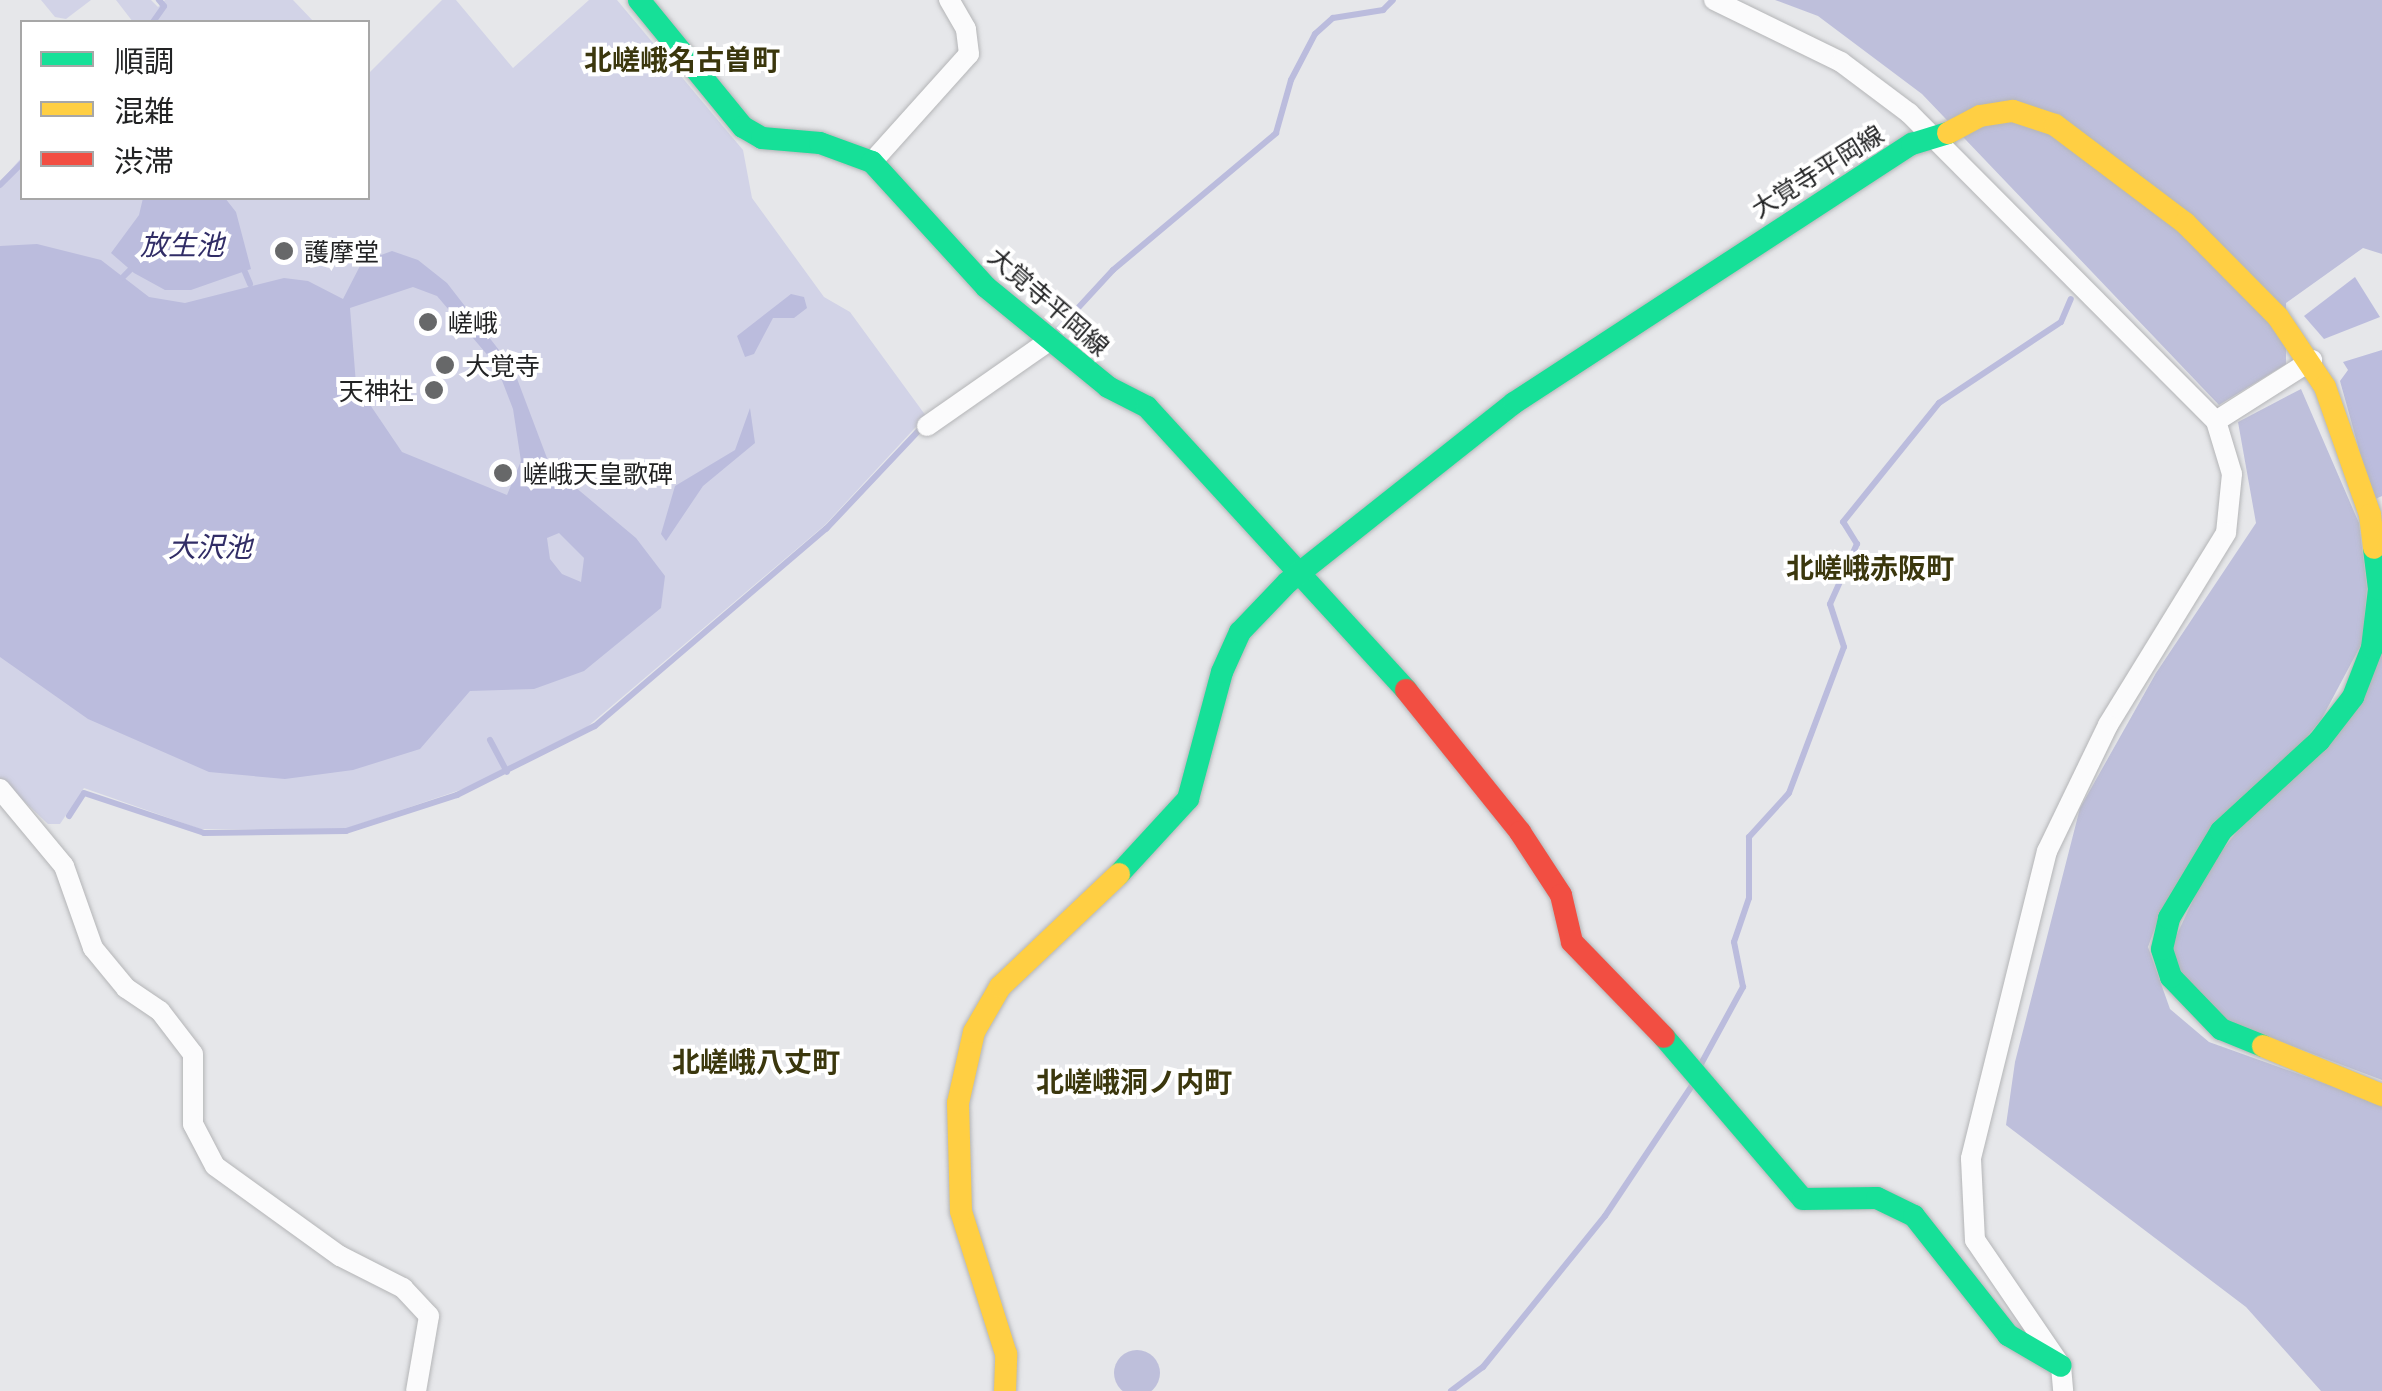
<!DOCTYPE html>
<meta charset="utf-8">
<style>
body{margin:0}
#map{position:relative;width:2382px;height:1391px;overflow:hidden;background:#e6e7ea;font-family:Lato,"Noto Sans JP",sans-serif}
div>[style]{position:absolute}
.green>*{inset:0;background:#d2d3e7}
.forest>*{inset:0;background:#bebfdb}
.round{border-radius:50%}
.water>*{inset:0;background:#bbbcdd}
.stream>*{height:6px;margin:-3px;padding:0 3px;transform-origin:3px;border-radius:3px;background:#bbbcdd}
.roads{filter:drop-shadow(0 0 2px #b4b5b7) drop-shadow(0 0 2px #b4b5b7)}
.street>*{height:20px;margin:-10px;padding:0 10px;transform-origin:10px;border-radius:10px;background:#fbfbfc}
.fast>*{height:22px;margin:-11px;padding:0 11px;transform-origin:11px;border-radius:11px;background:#16e098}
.slow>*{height:22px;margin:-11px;padding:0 11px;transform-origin:11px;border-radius:11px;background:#ffcf43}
.jam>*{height:22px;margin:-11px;padding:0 11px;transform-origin:11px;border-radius:11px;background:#f24e42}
.dots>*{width:28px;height:28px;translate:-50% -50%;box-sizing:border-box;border:5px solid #fff;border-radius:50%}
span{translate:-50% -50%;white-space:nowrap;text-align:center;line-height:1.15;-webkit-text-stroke:8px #fff;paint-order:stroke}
.street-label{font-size:25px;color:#222324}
.poi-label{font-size:25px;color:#222324}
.left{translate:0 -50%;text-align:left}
.right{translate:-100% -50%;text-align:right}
.neighbourhood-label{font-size:28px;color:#3b370d;font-weight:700}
.water-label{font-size:28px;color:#312d66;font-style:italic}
.legend{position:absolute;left:20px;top:20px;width:350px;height:180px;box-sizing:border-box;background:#fff;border:2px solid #a7a7a7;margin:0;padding:12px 18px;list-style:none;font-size:30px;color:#222324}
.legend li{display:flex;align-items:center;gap:20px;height:50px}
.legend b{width:50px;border:2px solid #a7a7a7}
</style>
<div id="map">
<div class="green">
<i style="clip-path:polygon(41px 0,91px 0,66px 19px,55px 17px)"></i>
<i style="clip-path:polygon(116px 0,151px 0,158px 7px,165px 0,293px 0,314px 22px,133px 22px)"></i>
<i style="clip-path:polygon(442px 0,456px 0,513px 68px,589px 0,617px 0,743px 150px,752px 198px,824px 297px,850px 312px,926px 416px,825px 525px,587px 727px,472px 786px,345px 829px,200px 829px,84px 788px,60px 824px,48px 824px,0 778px,0 182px,22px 157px,22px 198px,368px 198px,368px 74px)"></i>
</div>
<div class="forest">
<i style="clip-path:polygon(1775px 0,2382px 0,2382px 254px,2363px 248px,2286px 303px,2286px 364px,2219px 405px,1922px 94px,1818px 16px)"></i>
<i style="clip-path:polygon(2301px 389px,2359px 523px,2367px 588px,2362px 643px,2321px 720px,2161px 911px,2148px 947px,2170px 1009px,2209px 1042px,2382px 1104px,2382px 1391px,2321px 1391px,2246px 1307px,2006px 1125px,2015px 1062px,2080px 808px,2156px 673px,2256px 523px,2238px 422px)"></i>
<i style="clip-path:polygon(2382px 649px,2382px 1080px,2228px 1022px,2181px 975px,2171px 947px,2208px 868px)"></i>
<i class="round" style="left:1114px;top:1350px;width:46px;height:46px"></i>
</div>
<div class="water">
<i style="clip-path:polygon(143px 198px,225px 198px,236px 212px,251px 269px,191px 290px,165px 290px,134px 273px,111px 253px,139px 215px)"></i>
<i style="clip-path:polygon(evenodd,37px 244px,101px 260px,149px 297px,185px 303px,284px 278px,308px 281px,343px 299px,362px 262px,392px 251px,418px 260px,447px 283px,513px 368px,550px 466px,636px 538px,665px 576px,661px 608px,584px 671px,534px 689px,470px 691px,420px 749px,353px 770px,285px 779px,209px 772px,88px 719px,0 657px,0 246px,37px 244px,413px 287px,437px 296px,496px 365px,513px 409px,521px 461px,507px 495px,402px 452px,356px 384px,350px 308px,413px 287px,37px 244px,559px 533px,584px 558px,581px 582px,562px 574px,550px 559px,547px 538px,559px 533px)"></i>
<i style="clip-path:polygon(2355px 277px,2380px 317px,2324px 339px,2304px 316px)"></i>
<i style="clip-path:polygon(791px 294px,804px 297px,807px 308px,794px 318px,773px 318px,754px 354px,745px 357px,737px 336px)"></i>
<i style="clip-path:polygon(2382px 350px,2382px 496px,2373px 500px,2340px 381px,2348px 370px,2343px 362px)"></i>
<i style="clip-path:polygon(750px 408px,755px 443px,703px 486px,666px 541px,661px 534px,675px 486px,735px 450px)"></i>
</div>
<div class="stream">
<i style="left:153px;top:22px;width:19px;rotate:-55deg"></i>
<i style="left:164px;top:6px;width:8px;rotate:-130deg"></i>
<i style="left:0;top:185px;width:31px;rotate:-45deg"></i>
<i style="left:245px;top:272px;width:13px;rotate:67deg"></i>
<i style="left:123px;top:277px;width:10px;rotate:-45deg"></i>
<i style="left:1054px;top:334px;width:87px;rotate:-47.3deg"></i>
<i style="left:1113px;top:270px;width:213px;rotate:-40deg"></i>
<i style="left:1276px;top:133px;width:55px;rotate:-74.2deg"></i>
<i style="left:1291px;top:80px;width:52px;rotate:-62.4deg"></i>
<i style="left:1315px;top:34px;width:24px;rotate:-42deg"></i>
<i style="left:1333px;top:18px;width:51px;rotate:-9.1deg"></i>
<i style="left:1383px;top:10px;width:14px;rotate:-45deg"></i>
<i style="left:490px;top:740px;width:36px;rotate:62deg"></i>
<i style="left:69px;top:816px;width:27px;rotate:-57deg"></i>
<i style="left:84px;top:793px;width:126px;rotate:18.4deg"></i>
<i style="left:204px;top:833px;width:142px;rotate:-0.8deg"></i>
<i style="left:346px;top:831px;width:117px;rotate:-18deg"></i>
<i style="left:457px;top:795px;width:154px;rotate:-26.6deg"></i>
<i style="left:595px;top:726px;width:304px;rotate:-40.5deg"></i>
<i style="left:826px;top:529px;width:143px;rotate:-46.7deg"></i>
<i style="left:1701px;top:1064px;width:88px;rotate:-61.4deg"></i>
<i style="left:1743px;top:987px;width:46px;rotate:-101.3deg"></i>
<i style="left:1734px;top:942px;width:46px;rotate:-71.2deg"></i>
<i style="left:1749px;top:898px;width:61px;rotate:-90deg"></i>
<i style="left:1749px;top:837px;width:59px;rotate:-47.7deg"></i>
<i style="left:1789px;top:793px;width:156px;rotate:-69.4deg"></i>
<i style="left:1844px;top:647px;width:45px;rotate:-108deg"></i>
<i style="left:1830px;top:604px;width:66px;rotate:-65.8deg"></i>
<i style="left:1857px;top:544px;width:26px;rotate:-122deg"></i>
<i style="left:1843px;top:522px;width:153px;rotate:-51.1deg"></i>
<i style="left:1939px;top:403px;width:146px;rotate:-33.6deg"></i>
<i style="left:2061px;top:322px;width:25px;rotate:-67deg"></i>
<i style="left:1451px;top:1391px;width:40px;rotate:-37deg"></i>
<i style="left:1483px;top:1367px;width:194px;rotate:-51.1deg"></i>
<i style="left:1605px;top:1216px;width:162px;rotate:-56.3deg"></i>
</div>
<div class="roads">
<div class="street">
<i style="left:1714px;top:0;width:141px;rotate:26deg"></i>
<i style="left:1841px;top:62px;width:85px;rotate:36.9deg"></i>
<i style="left:1909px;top:113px;width:435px;rotate:45.1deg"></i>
<i style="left:2216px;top:421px;width:55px;rotate:73.2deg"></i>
<i style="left:2232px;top:474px;width:59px;rotate:95.8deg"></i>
<i style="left:2226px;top:533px;width:225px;rotate:121.6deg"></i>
<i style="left:2108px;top:725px;width:140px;rotate:115.8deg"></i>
<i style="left:2047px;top:851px;width:317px;rotate:103.9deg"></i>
<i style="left:1971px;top:1159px;width:81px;rotate:87.2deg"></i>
<i style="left:1975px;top:1240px;width:153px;rotate:55.7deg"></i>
<i style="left:2061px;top:1366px;width:25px;rotate:85deg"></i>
<i style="left:872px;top:162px;width:145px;rotate:-48.1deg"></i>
<i style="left:969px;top:54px;width:25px;rotate:-97deg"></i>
<i style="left:966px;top:29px;width:34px;rotate:-120deg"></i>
<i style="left:2216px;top:421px;width:114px;rotate:-32.4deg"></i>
<i style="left:927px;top:426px;width:149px;rotate:-34.9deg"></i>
<i style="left:0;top:789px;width:100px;rotate:50.3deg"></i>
<i style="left:64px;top:866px;width:87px;rotate:70.5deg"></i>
<i style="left:93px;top:948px;width:52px;rotate:50.5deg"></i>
<i style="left:126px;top:988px;width:41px;rotate:34.1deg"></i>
<i style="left:160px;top:1011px;width:54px;rotate:52.5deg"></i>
<i style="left:193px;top:1054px;width:70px;rotate:90deg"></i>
<i style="left:193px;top:1124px;width:47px;rotate:62.4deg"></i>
<i style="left:215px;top:1166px;width:154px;rotate:35.8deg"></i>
<i style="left:340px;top:1256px;width:71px;rotate:26.9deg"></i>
<i style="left:403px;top:1288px;width:38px;rotate:47deg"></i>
<i style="left:429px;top:1316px;width:76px;rotate:99.8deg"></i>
</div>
<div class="fast">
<i style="left:639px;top:0;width:164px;rotate:50.7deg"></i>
<i style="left:743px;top:127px;width:22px;rotate:30deg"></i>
<i style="left:762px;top:138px;width:58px;rotate:4.9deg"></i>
<i style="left:820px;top:143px;width:55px;rotate:20.1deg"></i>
<i style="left:872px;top:162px;width:169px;rotate:47.6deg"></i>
<i style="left:986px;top:287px;width:158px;rotate:39.3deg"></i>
<i style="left:1108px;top:387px;width:44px;rotate:27.1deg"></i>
<i style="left:1147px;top:407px;width:384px;rotate:47.5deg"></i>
<i style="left:1119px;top:874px;width:102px;rotate:-47.4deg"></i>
<i style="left:1188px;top:799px;width:131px;rotate:-75deg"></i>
<i style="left:1222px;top:672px;width:44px;rotate:-65.8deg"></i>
<i style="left:1240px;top:632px;width:69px;rotate:-46.2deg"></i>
<i style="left:1288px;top:582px;width:288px;rotate:-38.4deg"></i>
<i style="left:1514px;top:403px;width:475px;rotate:-33.1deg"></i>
<i style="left:1912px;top:144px;width:38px;rotate:-17deg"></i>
<i style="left:1664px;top:1037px;width:213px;rotate:49.4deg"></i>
<i style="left:1803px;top:1199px;width:74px;rotate:-0.8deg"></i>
<i style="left:1877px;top:1198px;width:41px;rotate:25.9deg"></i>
<i style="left:1914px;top:1216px;width:152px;rotate:51.7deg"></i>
<i style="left:2008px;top:1335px;width:61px;rotate:30.3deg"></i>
<i style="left:2263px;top:1046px;width:45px;rotate:-158deg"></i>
<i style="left:2221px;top:1029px;width:72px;rotate:-133.9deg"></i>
<i style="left:2171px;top:977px;width:29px;rotate:-108deg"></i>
<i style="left:2162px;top:949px;width:32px;rotate:-77deg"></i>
<i style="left:2169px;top:918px;width:101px;rotate:-59.1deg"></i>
<i style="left:2221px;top:831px;width:133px;rotate:-42.6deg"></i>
<i style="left:2319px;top:741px;width:56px;rotate:-52.3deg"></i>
<i style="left:2353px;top:697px;width:53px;rotate:-68.8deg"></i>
<i style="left:2372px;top:648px;width:59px;rotate:-83.2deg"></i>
<i style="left:2379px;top:589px;width:41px;rotate:-97deg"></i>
</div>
<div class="slow">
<i style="left:1948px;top:133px;width:36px;rotate:-28deg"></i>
<i style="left:1980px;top:116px;width:33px;rotate:-9deg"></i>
<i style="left:2013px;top:111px;width:44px;rotate:18.4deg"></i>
<i style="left:2055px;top:125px;width:163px;rotate:37deg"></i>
<i style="left:2185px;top:223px;width:132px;rotate:45.3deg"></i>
<i style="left:2278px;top:317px;width:84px;rotate:56.1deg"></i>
<i style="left:2325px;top:387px;width:136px;rotate:70.6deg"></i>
<i style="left:2370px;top:515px;width:33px;rotate:83deg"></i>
<i style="left:2263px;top:1046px;width:129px;rotate:22.4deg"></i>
<i style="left:1005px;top:1391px;width:37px;rotate:-88deg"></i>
<i style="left:1006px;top:1354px;width:150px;rotate:-107.5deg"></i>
<i style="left:961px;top:1211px;width:108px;rotate:-91.6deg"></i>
<i style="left:958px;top:1103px;width:73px;rotate:-77.3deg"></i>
<i style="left:974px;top:1032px;width:52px;rotate:-60deg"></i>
<i style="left:1000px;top:987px;width:164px;rotate:-43.5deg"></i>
</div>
<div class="jam">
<i style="left:1406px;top:690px;width:182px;rotate:51.2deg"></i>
<i style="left:1520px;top:832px;width:75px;rotate:56.9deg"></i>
<i style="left:1561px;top:895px;width:48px;rotate:76.8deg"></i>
<i style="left:1572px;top:942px;width:132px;rotate:45.9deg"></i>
</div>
</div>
<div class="dots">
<i style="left:284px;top:251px;background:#676869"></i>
<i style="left:428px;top:322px;background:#676869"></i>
<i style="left:445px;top:365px;background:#676869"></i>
<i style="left:434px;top:390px;background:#676869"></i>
<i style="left:503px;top:473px;background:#676869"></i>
</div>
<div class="street-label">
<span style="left:1817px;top:171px;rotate:-32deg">大覚寺平岡線</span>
<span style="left:1049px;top:301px;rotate:41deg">大覚寺平岡線</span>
</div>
<div class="poi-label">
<span class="left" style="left:304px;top:251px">護摩堂</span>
<span class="left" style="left:448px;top:322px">嵯峨</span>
<span class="left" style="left:465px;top:365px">大覚寺</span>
<span class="right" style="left:414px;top:390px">天神社</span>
<span class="left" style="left:523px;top:473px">嵯峨天皇歌碑</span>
</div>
<div class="neighbourhood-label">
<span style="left:682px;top:59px">北嵯峨名古曽町</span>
<span style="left:1870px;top:567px">北嵯峨赤阪町</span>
<span style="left:756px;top:1061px">北嵯峨八丈町</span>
<span style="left:1134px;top:1081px">北嵯峨洞ノ内町</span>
</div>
<div class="water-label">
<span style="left:182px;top:244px">放生池</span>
<span style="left:210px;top:546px">大沢池</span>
</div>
<ul class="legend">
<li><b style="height:12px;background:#16e098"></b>順調</li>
<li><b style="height:12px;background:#ffcf43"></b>混雑</li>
<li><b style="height:12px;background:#f24e42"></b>渋滞</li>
</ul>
</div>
